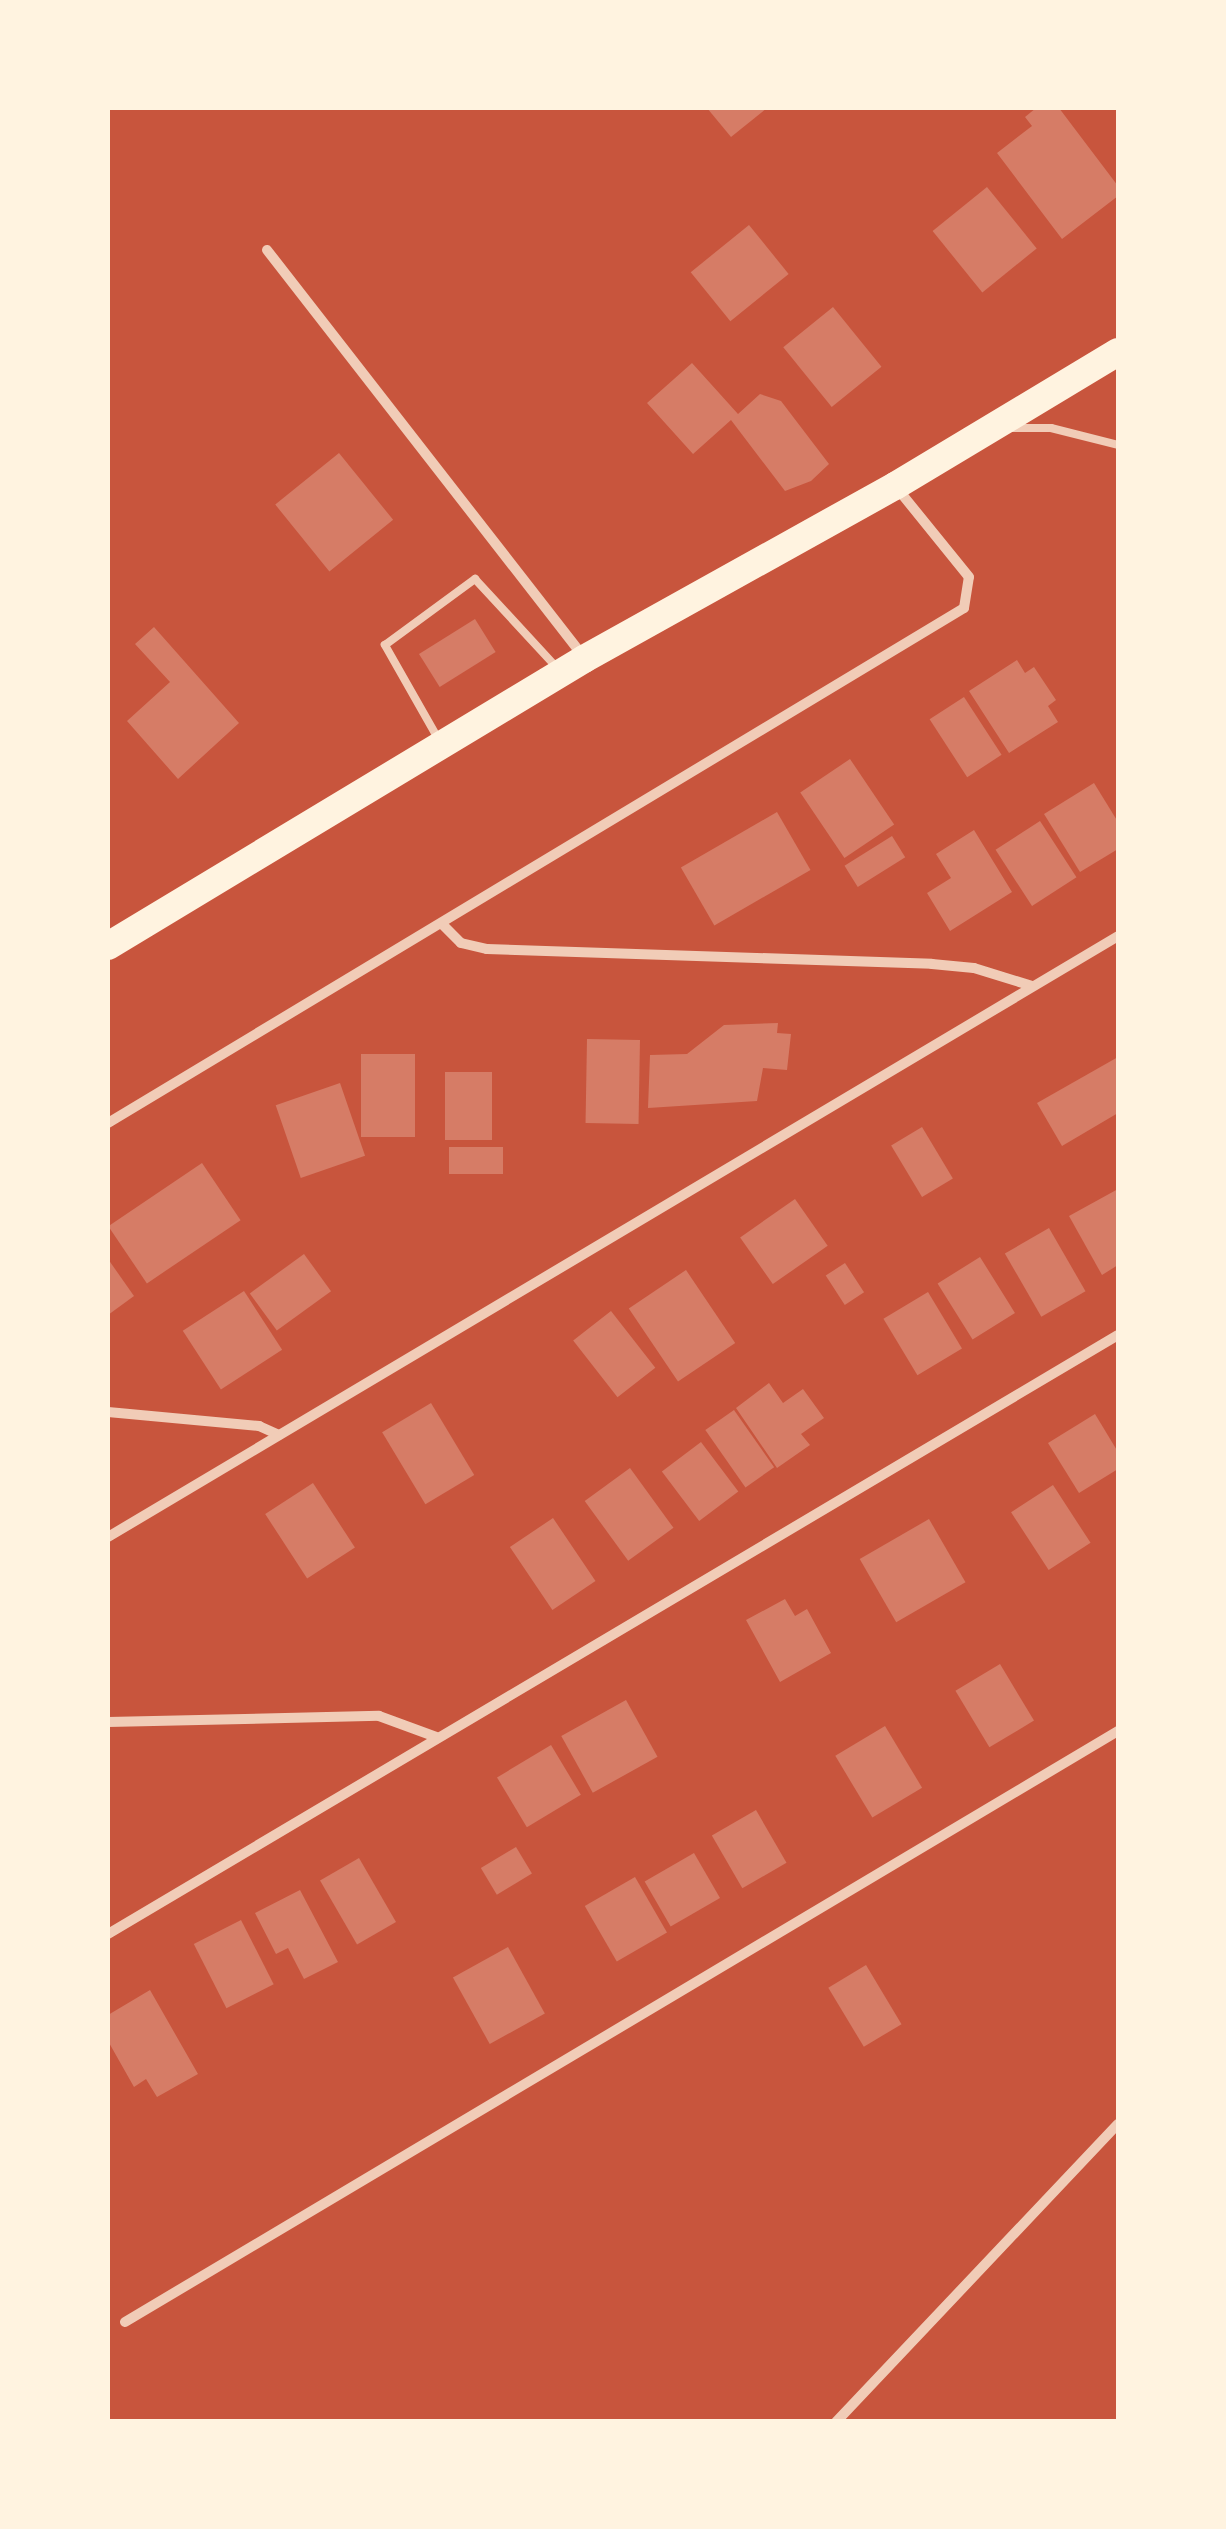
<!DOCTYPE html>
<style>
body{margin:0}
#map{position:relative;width:1226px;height:2529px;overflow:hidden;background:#c8553d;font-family:"Open Sans",sans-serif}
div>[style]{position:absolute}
.building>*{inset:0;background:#d67c66;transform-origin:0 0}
.service>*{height:8px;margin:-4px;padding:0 4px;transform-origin:4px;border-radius:4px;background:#f1ccb7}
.minor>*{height:10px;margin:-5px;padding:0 5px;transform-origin:5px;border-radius:5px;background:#f1ccb7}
.trunk>*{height:28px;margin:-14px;padding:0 14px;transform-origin:14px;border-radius:14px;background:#fff3e0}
span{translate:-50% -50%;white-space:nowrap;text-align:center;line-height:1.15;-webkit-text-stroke:8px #fff3e0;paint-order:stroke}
.frame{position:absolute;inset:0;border:110px solid #fff3e0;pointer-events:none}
</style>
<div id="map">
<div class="building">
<i style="clip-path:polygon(707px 108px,767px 108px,731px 137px)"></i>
<i style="clip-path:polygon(1036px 108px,1059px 108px,1118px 186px,1118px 196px,1062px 239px,997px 153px,1032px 126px,1025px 117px)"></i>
<i style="left:987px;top:187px;width:79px;height:70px;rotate:51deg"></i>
<i style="left:749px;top:225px;width:63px;height:75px;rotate:51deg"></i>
<i style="left:833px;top:307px;width:77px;height:64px;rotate:51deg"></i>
<i style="clip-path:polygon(692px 363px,738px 414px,760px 394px,781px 401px,829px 464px,811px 481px,785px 491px,731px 420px,693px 454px,647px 403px)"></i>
<i style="left:339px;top:453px;width:86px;height:82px;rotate:51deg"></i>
<i style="left:475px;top:619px;width:39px;height:66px;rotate:58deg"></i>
<i style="clip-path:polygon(154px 627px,239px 723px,178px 779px,127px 721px,170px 682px,135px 644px)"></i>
<i style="clip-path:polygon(1017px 660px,1025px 673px,1034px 667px,1056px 700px,1048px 706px,1058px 722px,1009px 753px,969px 691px)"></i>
<i style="left:964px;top:697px;width:69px;height:41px;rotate:57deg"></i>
<i style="left:850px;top:759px;width:79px;height:60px;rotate:56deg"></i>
<i style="clip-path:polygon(1094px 783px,1118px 822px,1118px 849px,1080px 872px,1044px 814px)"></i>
<i style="left:777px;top:812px;width:67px;height:111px;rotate:60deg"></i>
<i style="left:1040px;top:821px;width:67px;height:53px;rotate:57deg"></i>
<i style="clip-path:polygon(974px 830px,1012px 892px,950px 931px,927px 893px,951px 878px,936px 854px)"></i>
<i style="left:892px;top:836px;width:25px;height:56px;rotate:58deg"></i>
<i style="clip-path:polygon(778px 1023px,777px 1033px,791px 1034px,787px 1070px,763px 1068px,757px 1101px,648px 1108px,650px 1055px,687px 1054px,724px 1025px)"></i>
<i style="left:587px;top:1039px;width:53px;height:84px;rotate:1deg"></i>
<i style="left:361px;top:1054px;width:54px;height:83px"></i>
<i style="clip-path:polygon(1118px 1057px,1118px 1113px,1062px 1146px,1037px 1103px)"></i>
<i style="left:445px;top:1072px;width:47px;height:68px"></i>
<i style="left:340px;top:1083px;width:77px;height:68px;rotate:71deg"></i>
<i style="left:922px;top:1127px;width:60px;height:36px;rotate:59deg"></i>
<i style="left:449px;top:1147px;width:54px;height:27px"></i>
<i style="left:202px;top:1163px;width:69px;height:113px;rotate:56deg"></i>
<i style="clip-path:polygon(1118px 1189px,1118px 1265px,1102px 1275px,1069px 1216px)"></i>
<i style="left:795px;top:1199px;width:57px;height:67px;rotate:55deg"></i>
<i style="left:1049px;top:1228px;width:73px;height:51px;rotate:60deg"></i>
<i style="left:304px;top:1254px;width:46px;height:67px;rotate:54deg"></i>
<i style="left:980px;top:1257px;width:66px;height:50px;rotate:58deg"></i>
<i style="clip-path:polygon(108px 1259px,134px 1296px,108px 1315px)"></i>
<i style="left:845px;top:1263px;width:35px;height:23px;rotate:57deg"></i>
<i style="left:686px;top:1270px;width:88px;height:69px;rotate:56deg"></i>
<i style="left:244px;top:1291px;width:70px;height:73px;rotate:57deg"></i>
<i style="left:928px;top:1292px;width:66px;height:52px;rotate:59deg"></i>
<i style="left:611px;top:1311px;width:72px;height:48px;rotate:52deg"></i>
<i style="clip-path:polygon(769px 1383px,783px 1403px,803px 1389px,824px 1418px,801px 1434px,810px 1445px,777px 1468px,736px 1408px)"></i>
<i style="left:431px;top:1403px;width:84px;height:57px;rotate:59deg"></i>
<i style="left:734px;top:1410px;width:70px;height:35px;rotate:55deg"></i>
<i style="clip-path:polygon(1095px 1414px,1118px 1452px,1118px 1469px,1079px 1493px,1048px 1443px)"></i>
<i style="left:701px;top:1442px;width:62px;height:49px;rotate:53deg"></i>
<i style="left:630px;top:1468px;width:74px;height:56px;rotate:54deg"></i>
<i style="left:313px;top:1483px;width:77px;height:57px;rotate:57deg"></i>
<i style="left:1053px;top:1485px;width:69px;height:50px;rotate:57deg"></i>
<i style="left:553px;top:1518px;width:76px;height:52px;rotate:56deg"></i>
<i style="left:929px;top:1519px;width:73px;height:80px;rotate:60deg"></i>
<i style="clip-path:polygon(785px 1599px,795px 1616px,807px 1609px,831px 1653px,780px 1682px,746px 1620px)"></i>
<i style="left:1000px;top:1664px;width:66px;height:52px;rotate:59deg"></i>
<i style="left:626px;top:1700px;width:65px;height:74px;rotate:61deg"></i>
<i style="left:885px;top:1726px;width:72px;height:58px;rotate:59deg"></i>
<i style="left:551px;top:1745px;width:58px;height:63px;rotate:59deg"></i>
<i style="left:756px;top:1810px;width:61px;height:51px;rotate:60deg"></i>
<i style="left:516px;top:1847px;width:31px;height:41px;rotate:59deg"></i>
<i style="left:694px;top:1853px;width:52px;height:57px;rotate:60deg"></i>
<i style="left:359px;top:1858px;width:74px;height:45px;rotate:60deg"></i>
<i style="left:635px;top:1877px;width:64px;height:58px;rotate:60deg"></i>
<i style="clip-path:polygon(300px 1890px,338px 1962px,304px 1979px,288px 1948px,276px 1954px,255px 1913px)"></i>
<i style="left:241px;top:1920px;width:72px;height:53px;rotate:63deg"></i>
<i style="left:508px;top:1947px;width:76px;height:63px;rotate:61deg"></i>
<i style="left:866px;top:1965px;width:69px;height:44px;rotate:59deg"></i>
<i style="clip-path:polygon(150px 1990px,198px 2074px,157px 2097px,146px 2079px,134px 2087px,108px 2041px,108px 2015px)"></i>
</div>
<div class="service">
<i style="left:1009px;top:428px;width:42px"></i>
<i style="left:1051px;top:428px;width:69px;rotate:14.2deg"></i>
<i style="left:440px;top:742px;width:112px;rotate:-119.6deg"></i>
<i style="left:385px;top:645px;width:112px;rotate:-36.3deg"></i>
<i style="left:475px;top:579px;width:122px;rotate:47.3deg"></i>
</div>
<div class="minor">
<i style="left:267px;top:250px;width:514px;rotate:52.11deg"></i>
<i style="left:443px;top:925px;width:25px;rotate:45deg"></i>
<i style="left:461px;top:943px;width:27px;rotate:13deg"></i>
<i style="left:487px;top:949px;width:445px;rotate:1.9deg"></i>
<i style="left:932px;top:964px;width:42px;rotate:5.4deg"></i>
<i style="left:974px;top:968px;width:61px;rotate:17.2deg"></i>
<i style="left:108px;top:1123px;width:999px;rotate:-31.03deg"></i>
<i style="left:964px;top:608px;width:31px;rotate:-81deg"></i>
<i style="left:969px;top:577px;width:116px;rotate:-129deg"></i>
<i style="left:108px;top:1412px;width:152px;rotate:5.3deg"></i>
<i style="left:259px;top:1426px;width:22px;rotate:24deg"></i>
<i style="left:108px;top:1537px;width:1175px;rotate:-30.75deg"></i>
<i style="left:108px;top:1722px;width:271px;rotate:-1.3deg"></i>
<i style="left:379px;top:1716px;width:61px;rotate:20.2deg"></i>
<i style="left:108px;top:1934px;width:1174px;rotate:-30.67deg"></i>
<i style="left:125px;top:2322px;width:1156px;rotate:-30.76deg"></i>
<i style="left:836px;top:2422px;width:410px;rotate:-46.6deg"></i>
</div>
<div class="trunk">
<i style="left:108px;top:946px;width:556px;rotate:-31.09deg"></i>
<i style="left:584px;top:659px;width:356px;rotate:-29.1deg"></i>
<i style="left:895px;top:486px;width:260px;rotate:-31deg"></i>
</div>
<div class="frame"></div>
</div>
